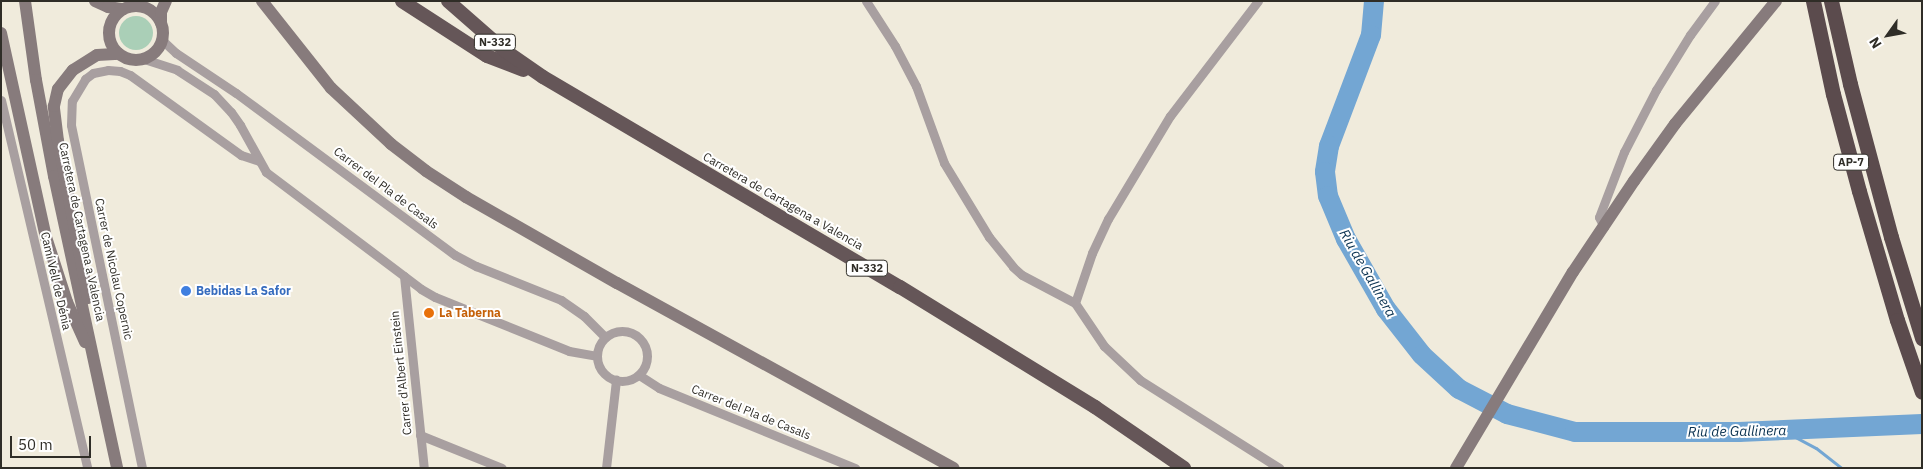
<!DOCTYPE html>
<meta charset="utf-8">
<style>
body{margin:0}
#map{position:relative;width:1923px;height:469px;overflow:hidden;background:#f0ebdc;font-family:"IBM Plex Sans",sans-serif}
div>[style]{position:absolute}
.green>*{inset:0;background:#aacfb7}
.round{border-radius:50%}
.stream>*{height:3px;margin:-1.5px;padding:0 1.5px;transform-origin:1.5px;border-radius:1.5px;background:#73a6d3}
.river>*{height:20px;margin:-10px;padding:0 10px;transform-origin:10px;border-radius:10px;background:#73a6d3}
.minor>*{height:9px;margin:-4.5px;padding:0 4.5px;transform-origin:4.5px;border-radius:4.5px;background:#a89fa0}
.minor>.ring{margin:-4.5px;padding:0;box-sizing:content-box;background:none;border:9px solid #a89fa0;border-radius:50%}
.secondary>*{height:12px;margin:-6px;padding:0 6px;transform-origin:6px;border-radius:6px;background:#877b7c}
.secondary>.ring{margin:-6px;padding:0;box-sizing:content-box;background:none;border:12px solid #877b7c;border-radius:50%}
.trunk>*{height:14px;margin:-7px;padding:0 7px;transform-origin:7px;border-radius:7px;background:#655658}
.motorway>*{height:15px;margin:-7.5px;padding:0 7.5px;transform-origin:7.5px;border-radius:7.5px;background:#5b4b4d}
.dots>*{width:14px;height:14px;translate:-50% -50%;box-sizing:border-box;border:2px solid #fff;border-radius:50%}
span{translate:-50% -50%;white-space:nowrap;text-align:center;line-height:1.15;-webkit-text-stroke:4px #fff;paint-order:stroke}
.shield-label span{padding:1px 4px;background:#fff;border:1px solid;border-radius:4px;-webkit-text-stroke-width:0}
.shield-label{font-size:11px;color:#2f2d27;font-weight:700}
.street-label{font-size:12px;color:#2f2d27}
.shop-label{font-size:12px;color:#366cbe;font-weight:700}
.left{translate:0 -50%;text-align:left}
.food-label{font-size:12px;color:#c56008;font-weight:700}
.water-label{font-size:14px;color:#08304f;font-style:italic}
.frame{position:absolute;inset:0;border:2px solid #2f2d27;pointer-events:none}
.north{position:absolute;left:1863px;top:10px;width:50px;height:50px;-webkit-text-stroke:4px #fff;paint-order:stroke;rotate:238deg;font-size:14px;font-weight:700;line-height:20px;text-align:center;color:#2f2d27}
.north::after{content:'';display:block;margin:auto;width:18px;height:22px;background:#2f2d27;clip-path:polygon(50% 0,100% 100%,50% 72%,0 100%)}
.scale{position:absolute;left:10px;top:436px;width:81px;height:22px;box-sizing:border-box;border:2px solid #2f2d27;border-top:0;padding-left:6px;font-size:15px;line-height:18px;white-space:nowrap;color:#2f2d27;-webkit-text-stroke:4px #fff;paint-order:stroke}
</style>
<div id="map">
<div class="green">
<i class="round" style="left:119px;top:16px;width:34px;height:34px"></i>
</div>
<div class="stream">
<i style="left:1782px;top:430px;width:38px;rotate:28deg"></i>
<i style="left:1816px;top:448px;width:33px;rotate:38deg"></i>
</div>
<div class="river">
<i style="left:1374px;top:1px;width:34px;rotate:95deg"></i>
<i style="left:1371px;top:35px;width:119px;rotate:110.7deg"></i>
<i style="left:1329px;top:146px;width:26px;rotate:99deg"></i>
<i style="left:1325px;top:172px;width:24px;rotate:83deg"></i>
<i style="left:1328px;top:196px;width:47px;rotate:67.3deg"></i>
<i style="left:1346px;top:239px;width:81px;rotate:60.3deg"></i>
<i style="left:1386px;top:309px;width:58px;rotate:52deg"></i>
<i style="left:1422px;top:355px;width:50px;rotate:42.6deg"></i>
<i style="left:1459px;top:389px;width:54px;rotate:27.5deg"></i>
<i style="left:1507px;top:414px;width:70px;rotate:14.8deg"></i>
<i style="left:1575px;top:432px;width:164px"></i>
<i style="left:1739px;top:432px;width:183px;rotate:-2.5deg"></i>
</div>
<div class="minor">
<i style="left:866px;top:1px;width:54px;rotate:57.2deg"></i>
<i style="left:895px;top:46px;width:45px;rotate:62.3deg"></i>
<i style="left:916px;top:86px;width:82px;rotate:70deg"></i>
<i style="left:944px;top:163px;width:87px;rotate:58.7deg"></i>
<i style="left:989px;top:237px;width:38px;rotate:51deg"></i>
<i style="left:1013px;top:267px;width:12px;rotate:42deg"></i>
<i style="left:1022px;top:275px;width:60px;rotate:27.8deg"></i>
<i style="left:1075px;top:303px;width:52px;rotate:56deg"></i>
<i style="left:1104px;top:346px;width:50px;rotate:43.4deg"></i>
<i style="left:1140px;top:380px;width:165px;rotate:32.3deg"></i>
<i style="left:162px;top:40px;width:19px;rotate:43deg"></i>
<i style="left:176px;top:53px;width:72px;rotate:33.7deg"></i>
<i style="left:236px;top:93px;width:272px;rotate:36.5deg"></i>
<i style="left:455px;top:255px;width:24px;rotate:28deg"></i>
<i style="left:476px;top:266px;width:92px;rotate:21.8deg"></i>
<i style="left:561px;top:300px;width:28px;rotate:35deg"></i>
<i style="left:584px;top:316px;width:30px;rotate:45deg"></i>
<i style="left:144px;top:59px;width:35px;rotate:18deg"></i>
<i style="left:177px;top:70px;width:44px;rotate:33deg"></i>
<i style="left:214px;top:94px;width:25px;rotate:47deg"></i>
<i style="left:231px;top:112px;width:16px;rotate:55deg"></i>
<i style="left:240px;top:125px;width:54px;rotate:61deg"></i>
<i style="left:266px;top:172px;width:194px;rotate:37deg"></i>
<i style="left:421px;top:289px;width:16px;rotate:30deg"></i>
<i style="left:435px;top:297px;width:144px;rotate:21.9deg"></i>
<i style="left:569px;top:351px;width:28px;rotate:10deg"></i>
<i style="left:1px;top:100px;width:378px;rotate:76.8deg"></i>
<i style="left:1604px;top:227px;width:11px;rotate:-117deg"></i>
<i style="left:1599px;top:217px;width:70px;rotate:-69deg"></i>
<i style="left:1624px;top:152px;width:70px;rotate:-62.7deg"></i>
<i style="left:1656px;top:90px;width:65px;rotate:-58.3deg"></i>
<i style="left:1690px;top:35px;width:42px;rotate:-53.7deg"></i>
<i style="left:404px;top:276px;width:193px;rotate:84.1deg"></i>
<i style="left:1075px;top:303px;width:53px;rotate:-71.2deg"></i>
<i style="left:1092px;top:253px;width:38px;rotate:-65deg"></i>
<i style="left:1108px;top:219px;width:120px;rotate:-59deg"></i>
<i style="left:1170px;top:116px;width:145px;rotate:-52.6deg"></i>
<i class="ring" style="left:597px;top:331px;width:41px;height:41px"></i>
<i style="left:639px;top:375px;width:24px;rotate:33deg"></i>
<i style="left:659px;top:388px;width:212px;rotate:22.2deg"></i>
<i style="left:420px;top:435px;width:88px;rotate:21.9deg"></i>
<i style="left:142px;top:468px;width:350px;rotate:-101.7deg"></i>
<i style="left:71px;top:125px;width:24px;rotate:-88deg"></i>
<i style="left:72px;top:101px;width:26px;rotate:-59deg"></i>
<i style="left:85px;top:79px;width:10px;rotate:-37deg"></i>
<i style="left:93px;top:73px;width:15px;rotate:-11deg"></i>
<i style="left:108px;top:70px;width:12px;rotate:5deg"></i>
<i style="left:120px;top:71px;width:11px;rotate:22deg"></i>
<i style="left:130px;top:75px;width:137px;rotate:35.8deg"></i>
<i style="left:241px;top:155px;width:19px;rotate:18deg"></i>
<i style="left:606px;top:468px;width:89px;rotate:-83.5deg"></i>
</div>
<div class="secondary">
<i style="left:25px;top:1px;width:80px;rotate:82.1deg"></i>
<i style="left:36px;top:80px;width:98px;rotate:79.4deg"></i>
<i style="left:54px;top:176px;width:299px;rotate:77.8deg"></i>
<i style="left:95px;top:1px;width:14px;rotate:25deg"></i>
<i style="left:108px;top:7px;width:15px;rotate:8deg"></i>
<i style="left:262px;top:1px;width:111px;rotate:51.6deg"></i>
<i style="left:331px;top:88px;width:82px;rotate:43deg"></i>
<i style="left:391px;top:144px;width:44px;rotate:37.6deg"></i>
<i style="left:426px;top:171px;width:48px;rotate:33deg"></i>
<i style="left:466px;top:197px;width:174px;rotate:29.7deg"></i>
<i style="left:617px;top:283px;width:384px;rotate:28.8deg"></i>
<i class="ring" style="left:109px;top:6px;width:42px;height:42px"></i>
<i style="left:161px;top:23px;width:11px;rotate:-90deg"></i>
<i style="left:161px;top:12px;width:12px;rotate:-66deg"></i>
<i style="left:1px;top:33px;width:209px;rotate:77.6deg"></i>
<i style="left:46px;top:237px;width:68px;rotate:72.1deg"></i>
<i style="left:67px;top:302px;width:44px;rotate:65.8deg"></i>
<i style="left:88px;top:298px;width:160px;rotate:-100.8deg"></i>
<i style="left:58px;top:141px;width:35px;rotate:-97deg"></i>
<i style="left:54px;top:106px;width:17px;rotate:-77deg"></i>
<i style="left:58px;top:89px;width:24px;rotate:-52deg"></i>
<i style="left:73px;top:70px;width:28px;rotate:-32deg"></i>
<i style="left:97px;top:55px;width:22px;rotate:-3deg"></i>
<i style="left:1456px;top:468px;width:228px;rotate:-59.2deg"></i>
<i style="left:1573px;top:272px;width:110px;rotate:-56.2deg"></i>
<i style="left:1634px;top:181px;width:70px;rotate:-54.3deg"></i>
<i style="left:1675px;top:124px;width:159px;rotate:-50.6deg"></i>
</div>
<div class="trunk">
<i style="left:402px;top:1px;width:101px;rotate:32.9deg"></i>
<i style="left:487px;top:56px;width:39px;rotate:21deg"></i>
<i style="left:448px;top:1px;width:74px;rotate:41.2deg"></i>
<i style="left:504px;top:50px;width:47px;rotate:34.7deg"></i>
<i style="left:543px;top:77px;width:414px;rotate:30.5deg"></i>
<i style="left:900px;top:287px;width:229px;rotate:31.6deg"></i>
<i style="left:1095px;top:407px;width:108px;rotate:34.4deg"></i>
</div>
<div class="motorway">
<i style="left:1813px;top:1px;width:95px;rotate:77.9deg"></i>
<i style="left:1833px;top:94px;width:100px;rotate:75deg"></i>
<i style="left:1859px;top:191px;width:134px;rotate:73.6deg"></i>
<i style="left:1897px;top:320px;width:76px;rotate:70.9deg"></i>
<i style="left:1831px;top:1px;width:85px;rotate:77.1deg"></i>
<i style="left:1850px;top:84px;width:158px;rotate:75deg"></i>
<i style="left:1891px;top:237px;width:106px;rotate:72.9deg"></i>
</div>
<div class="dots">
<i style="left:186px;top:291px;background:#3f7fe0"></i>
<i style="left:429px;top:313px;background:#e8710a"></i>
</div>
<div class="shield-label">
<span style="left:495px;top:42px">N-332</span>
<span style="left:1851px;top:162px">AP-7</span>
<span style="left:867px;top:268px">N-332</span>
</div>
<div class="street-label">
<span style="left:386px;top:188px;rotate:37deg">Carrer del Pla de Casals</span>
<span style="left:783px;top:201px;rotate:30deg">Carretera de Cartagena a Valencia</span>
<span style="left:82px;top:232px;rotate:78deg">Carretera de Cartagena a Valencia</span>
<span style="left:114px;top:269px;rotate:78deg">Carrer de Nicolau Copernic</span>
<span style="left:56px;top:281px;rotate:77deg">Camí Vell de Dénia</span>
<span style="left:401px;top:373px;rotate:-96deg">Carrer d'Albert Einstein</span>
<span style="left:751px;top:412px;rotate:22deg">Carrer del Pla de Casals</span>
</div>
<div class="shop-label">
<span class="left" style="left:196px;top:291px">Bebidas La Safor</span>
</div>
<div class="food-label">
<span class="left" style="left:439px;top:313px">La Taberna</span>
</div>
<div class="water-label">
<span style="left:1368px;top:273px;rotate:60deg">Riu de Gallinera</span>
<span style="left:1737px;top:431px;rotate:-1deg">Riu de Gallinera</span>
</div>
<div class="frame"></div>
<div class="north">N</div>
<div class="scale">50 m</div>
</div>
